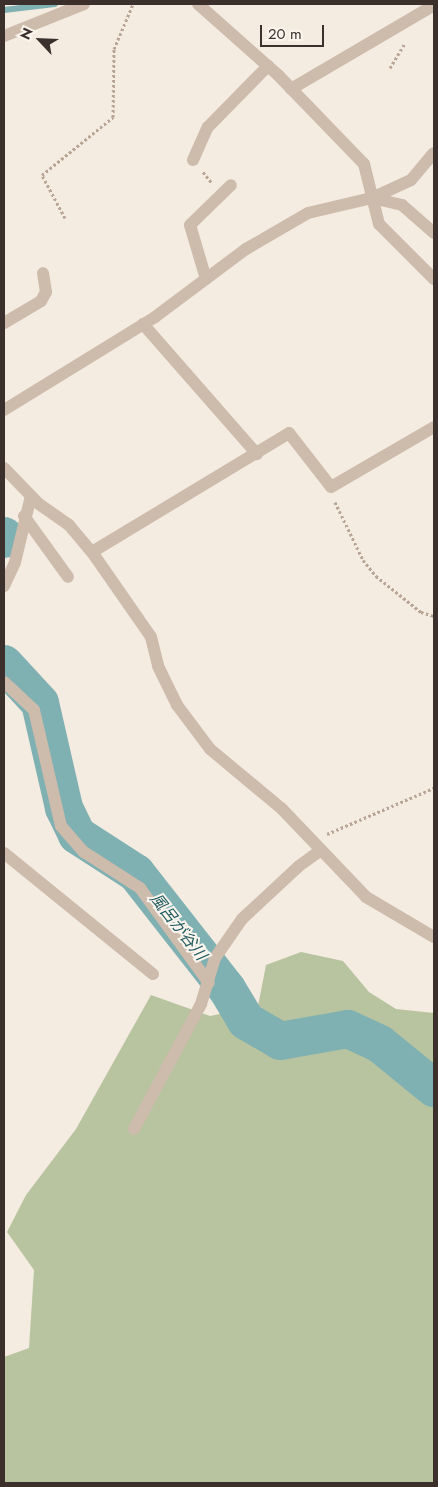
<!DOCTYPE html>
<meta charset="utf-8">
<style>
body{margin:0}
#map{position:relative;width:438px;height:1487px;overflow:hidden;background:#f4ebe1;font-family:Jost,"Noto Sans JP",sans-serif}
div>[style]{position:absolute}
.green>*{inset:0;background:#b8c4a0}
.stream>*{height:6px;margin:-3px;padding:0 3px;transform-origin:3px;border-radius:3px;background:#7fb0b2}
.river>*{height:38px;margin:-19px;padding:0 19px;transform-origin:19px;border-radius:19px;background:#7fb0b2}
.path>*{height:3px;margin-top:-1.5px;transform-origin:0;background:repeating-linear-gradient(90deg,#b9a596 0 2.5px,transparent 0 5px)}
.minor>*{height:12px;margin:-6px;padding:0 6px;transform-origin:6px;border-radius:6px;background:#cdbbac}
span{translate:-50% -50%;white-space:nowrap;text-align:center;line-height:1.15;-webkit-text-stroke:4px #fbf5ee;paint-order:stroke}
.water-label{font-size:16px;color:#1f5a5e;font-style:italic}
.frame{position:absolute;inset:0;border:5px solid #3b302b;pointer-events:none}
.north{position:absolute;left:15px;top:15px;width:50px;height:50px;-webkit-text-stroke:4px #fbf5ee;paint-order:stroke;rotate:295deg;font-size:14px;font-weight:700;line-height:20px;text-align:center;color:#3b302b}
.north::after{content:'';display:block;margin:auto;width:18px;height:22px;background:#3b302b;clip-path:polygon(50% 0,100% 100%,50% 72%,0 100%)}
.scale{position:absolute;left:260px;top:25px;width:64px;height:22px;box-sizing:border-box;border:2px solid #3b302b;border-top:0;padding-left:6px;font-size:15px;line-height:18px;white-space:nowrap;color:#3b302b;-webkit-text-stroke:4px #fbf5ee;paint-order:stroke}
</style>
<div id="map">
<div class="green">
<i style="clip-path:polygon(301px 952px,343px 961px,369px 992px,396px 1009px,434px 1013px,434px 1483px,4px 1483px,4px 1357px,29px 1348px,34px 1270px,7px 1232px,26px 1195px,76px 1129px,151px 995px,210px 1016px,258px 1006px,266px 965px)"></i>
</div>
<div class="stream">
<i style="left:4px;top:10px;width:51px;rotate:-6.7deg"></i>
</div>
<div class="river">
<i style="left:4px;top:536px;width:3px;rotate:90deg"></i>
<i style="left:4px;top:664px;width:53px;rotate:47.3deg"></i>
<i style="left:40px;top:703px;width:108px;rotate:77.1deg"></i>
<i style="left:64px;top:808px;width:30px;rotate:64deg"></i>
<i style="left:77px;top:835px;width:70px;rotate:32.8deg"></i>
<i style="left:136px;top:873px;width:147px;rotate:51.9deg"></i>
<i style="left:227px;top:989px;width:37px;rotate:59deg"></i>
<i style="left:246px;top:1021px;width:39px;rotate:30deg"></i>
<i style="left:280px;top:1041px;width:69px;rotate:-10deg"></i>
<i style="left:348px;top:1029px;width:35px;rotate:25deg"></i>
<i style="left:380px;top:1044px;width:70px;rotate:39.2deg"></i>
</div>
<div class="path">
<i style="left:390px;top:68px;width:29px;rotate:-59deg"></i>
<i style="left:203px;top:172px;width:14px;rotate:51deg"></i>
<i style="left:65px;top:218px;width:49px;rotate:-118.1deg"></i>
<i style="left:42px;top:175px;width:92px;rotate:-39.2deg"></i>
<i style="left:113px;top:117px;width:68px;rotate:-89.2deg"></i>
<i style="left:114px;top:49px;width:49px;rotate:-67.1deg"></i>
<i style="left:335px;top:502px;width:64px;rotate:64.2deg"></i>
<i style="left:363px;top:560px;width:21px;rotate:51deg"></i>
<i style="left:376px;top:576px;width:58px;rotate:38.7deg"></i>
<i style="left:421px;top:612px;width:14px;rotate:17deg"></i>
<i style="left:327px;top:834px;width:116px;rotate:-23.3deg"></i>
</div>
<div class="minor">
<i style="left:198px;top:4px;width:107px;rotate:41.6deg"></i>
<i style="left:278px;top:75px;width:124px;rotate:46deg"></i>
<i style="left:364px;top:164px;width:62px;rotate:76deg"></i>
<i style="left:379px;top:224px;width:78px;rotate:45deg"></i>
<i style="left:4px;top:36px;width:86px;rotate:-21.8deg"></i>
<i style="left:291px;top:89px;width:166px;rotate:-30.4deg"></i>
<i style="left:193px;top:160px;width:36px;rotate:-66deg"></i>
<i style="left:208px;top:127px;width:86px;rotate:-45.5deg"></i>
<i style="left:372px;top:198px;width:31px;rotate:13deg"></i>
<i style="left:402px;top:205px;width:43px;rotate:41.2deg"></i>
<i style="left:206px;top:279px;width:56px;rotate:-106.5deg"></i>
<i style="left:190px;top:225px;width:57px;rotate:-44.3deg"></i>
<i style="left:4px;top:323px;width:43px;rotate:-30.7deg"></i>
<i style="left:41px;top:301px;width:10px;rotate:-61deg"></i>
<i style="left:46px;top:292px;width:19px;rotate:-99deg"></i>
<i style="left:143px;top:324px;width:173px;rotate:48.8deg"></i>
<i style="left:4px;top:410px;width:177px;rotate:-31.6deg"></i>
<i style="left:155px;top:317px;width:114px;rotate:-36.8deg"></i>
<i style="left:246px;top:249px;width:72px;rotate:-30.1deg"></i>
<i style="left:308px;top:213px;width:66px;rotate:-13.2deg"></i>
<i style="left:372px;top:198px;width:43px;rotate:-24.8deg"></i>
<i style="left:411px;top:180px;width:35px;rotate:-50deg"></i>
<i style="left:4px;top:468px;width:50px;rotate:45.8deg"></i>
<i style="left:39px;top:504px;width:37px;rotate:35deg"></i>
<i style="left:69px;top:525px;width:35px;rotate:50deg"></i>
<i style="left:92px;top:552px;width:103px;rotate:55.2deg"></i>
<i style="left:151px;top:637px;width:30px;rotate:76deg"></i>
<i style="left:158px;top:666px;width:43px;rotate:64deg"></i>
<i style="left:177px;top:705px;width:55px;rotate:53.1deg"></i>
<i style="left:210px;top:749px;width:94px;rotate:39.8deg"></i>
<i style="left:282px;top:809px;width:122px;rotate:46.3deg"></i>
<i style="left:366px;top:897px;width:79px;rotate:30.5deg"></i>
<i style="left:24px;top:516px;width:75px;rotate:54.2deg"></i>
<i style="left:92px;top:552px;width:230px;rotate:-31.1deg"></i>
<i style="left:289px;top:433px;width:68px;rotate:52.1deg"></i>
<i style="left:331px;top:487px;width:119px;rotate:-30.2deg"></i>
<i style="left:4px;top:586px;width:26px;rotate:-65deg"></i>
<i style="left:15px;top:562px;width:68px;rotate:-76.4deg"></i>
<i style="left:4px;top:682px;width:41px;rotate:43deg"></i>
<i style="left:34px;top:710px;width:119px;rotate:76.9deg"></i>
<i style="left:61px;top:826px;width:35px;rotate:49deg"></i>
<i style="left:84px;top:852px;width:67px;rotate:32.7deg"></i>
<i style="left:140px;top:888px;width:117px;rotate:54deg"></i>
<i style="left:4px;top:853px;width:192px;rotate:39.1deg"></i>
<i style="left:134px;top:1129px;width:142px;rotate:-61.8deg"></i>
<i style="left:201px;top:1004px;width:48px;rotate:-73.1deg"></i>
<i style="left:215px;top:958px;width:47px;rotate:-55.3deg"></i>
<i style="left:242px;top:919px;width:78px;rotate:-42.9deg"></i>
<i style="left:299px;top:866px;width:27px;rotate:-36deg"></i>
</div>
<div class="water-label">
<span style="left:178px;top:927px;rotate:52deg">風呂が谷川</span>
</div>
<div class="frame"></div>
<div class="north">N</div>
<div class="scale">20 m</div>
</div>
